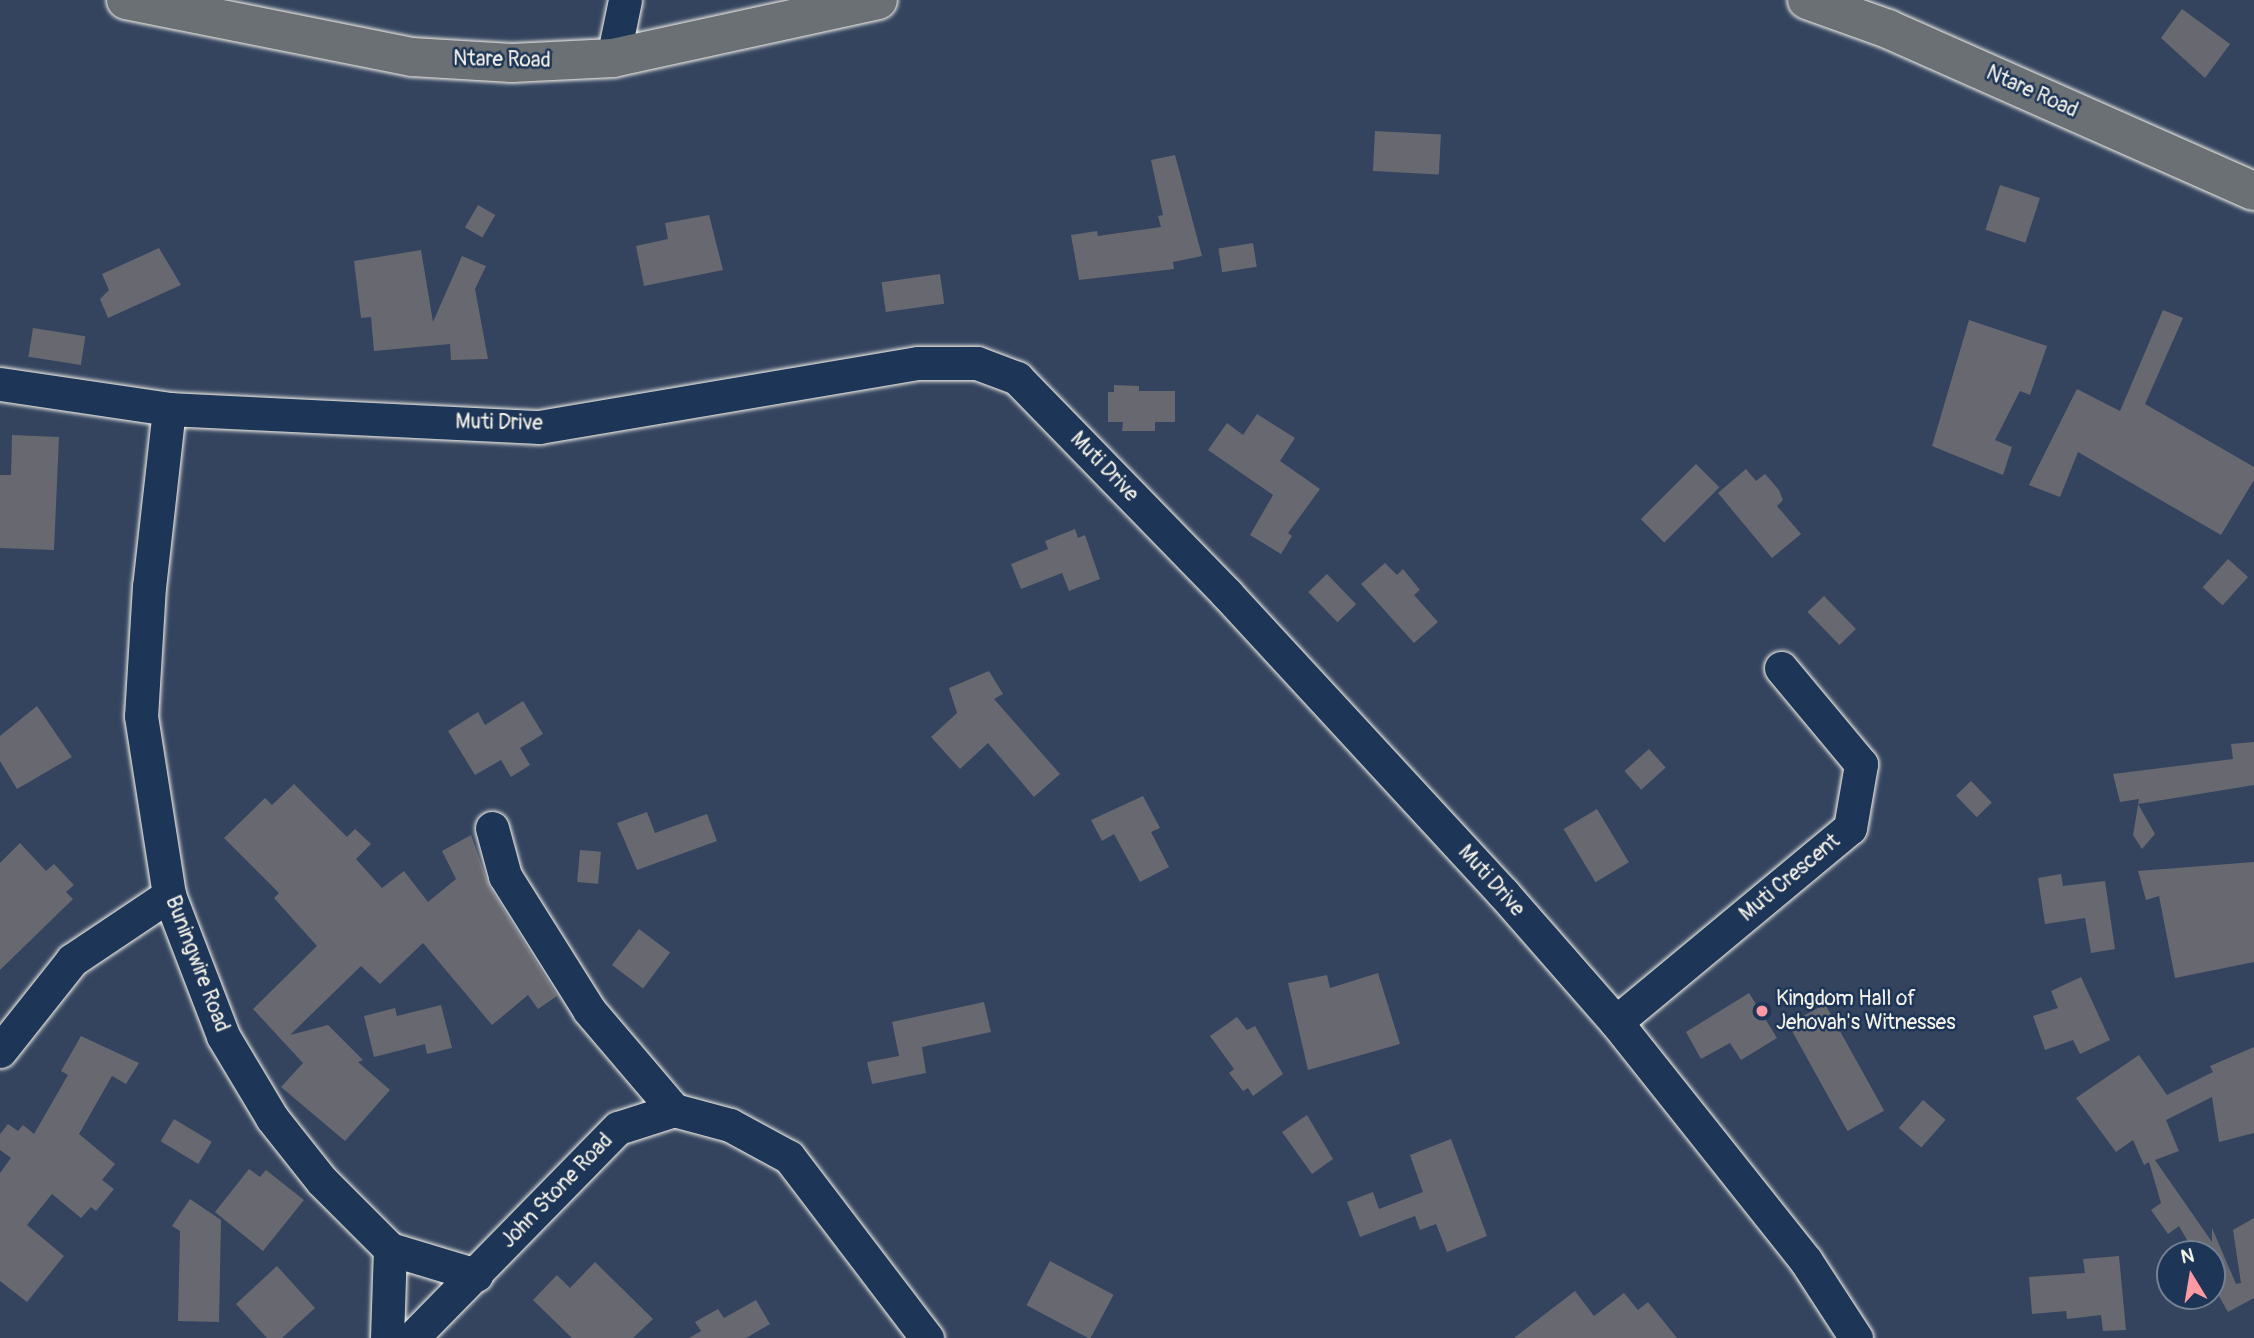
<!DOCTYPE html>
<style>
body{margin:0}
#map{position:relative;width:2254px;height:1338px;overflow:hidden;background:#34445f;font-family:Pangolin,sans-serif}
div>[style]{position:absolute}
.building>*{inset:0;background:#686871;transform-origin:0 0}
.roads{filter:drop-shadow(0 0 2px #f4f1e8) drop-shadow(0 0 2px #f4f1e8)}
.minor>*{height:33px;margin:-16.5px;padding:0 16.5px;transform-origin:16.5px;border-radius:16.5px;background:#1d3557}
.major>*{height:38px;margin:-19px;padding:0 19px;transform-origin:19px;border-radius:19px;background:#6b7074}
.dots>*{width:19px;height:19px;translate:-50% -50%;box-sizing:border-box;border:4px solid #1d3557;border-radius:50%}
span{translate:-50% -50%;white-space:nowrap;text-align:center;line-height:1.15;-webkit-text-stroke:5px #1d3557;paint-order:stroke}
.street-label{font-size:21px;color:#f4f1e8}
.poi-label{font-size:21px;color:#f4f1e8}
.left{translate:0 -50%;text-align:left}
.north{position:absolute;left:2156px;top:1240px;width:70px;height:70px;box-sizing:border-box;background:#1d3557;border:2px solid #738091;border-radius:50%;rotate:349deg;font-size:19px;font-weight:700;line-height:28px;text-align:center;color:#f4f1e8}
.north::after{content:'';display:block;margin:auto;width:24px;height:32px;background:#ff9aa2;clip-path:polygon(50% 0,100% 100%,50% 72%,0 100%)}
</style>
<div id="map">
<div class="building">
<i style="clip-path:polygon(2182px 9px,2230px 44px,2205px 78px,2161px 38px)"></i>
<i style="left:1375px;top:131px;width:66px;height:40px;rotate:3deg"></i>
<i style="clip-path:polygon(1175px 155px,1202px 256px,1173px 262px,1174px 269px,1079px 280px,1071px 235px,1097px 231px,1098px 236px,1161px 227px,1158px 216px,1163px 215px,1151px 160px)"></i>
<i style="left:2000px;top:185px;width:42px;height:47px;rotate:18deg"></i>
<i style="left:478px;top:205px;width:20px;height:26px;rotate:30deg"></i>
<i style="clip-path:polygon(709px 215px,723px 270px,644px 286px,636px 246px,668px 239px,665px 223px)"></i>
<i style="left:1253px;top:243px;width:24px;height:35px;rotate:81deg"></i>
<i style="clip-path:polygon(159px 248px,181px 285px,108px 318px,100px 299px,109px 290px,102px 274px)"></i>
<i style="clip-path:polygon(421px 250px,433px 322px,462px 256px,486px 266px,475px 289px,488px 359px,451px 360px,450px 344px,374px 351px,371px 317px,361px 318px,354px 261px)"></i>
<i style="left:940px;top:274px;width:30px;height:59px;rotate:82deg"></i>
<i style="clip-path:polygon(2163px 310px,2183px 318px,2145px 404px,2254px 467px,2254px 480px,2221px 535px,2078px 452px,2060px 497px,2029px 485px,2077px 389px,2120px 411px)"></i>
<i style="clip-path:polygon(1969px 320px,2047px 346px,2030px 395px,2020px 391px,1995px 440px,2012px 447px,2003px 475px,1932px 446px)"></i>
<i style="left:33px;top:328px;width:53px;height:29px;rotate:9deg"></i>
<i style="clip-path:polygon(1114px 385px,1139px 386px,1139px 391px,1175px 391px,1175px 422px,1155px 422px,1155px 431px,1122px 431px,1123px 422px,1108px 422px,1108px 392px,1114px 392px)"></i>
<i style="clip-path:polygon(1257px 414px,1295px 438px,1280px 461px,1320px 489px,1288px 533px,1292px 536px,1281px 554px,1250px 535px,1273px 495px,1208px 450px,1227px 423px,1243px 435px)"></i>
<i style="clip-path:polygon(12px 435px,59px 437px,54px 550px,0 548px,0 475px,11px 475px)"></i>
<i style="left:1696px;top:464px;width:33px;height:78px;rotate:45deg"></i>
<i style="clip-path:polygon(1746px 469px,1756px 481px,1765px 474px,1779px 490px,1783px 500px,1777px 506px,1801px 534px,1772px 558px,1718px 493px)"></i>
<i style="clip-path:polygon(1075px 529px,1078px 538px,1085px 535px,1100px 579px,1069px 591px,1062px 573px,1021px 589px,1011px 564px,1048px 549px,1045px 541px)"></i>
<i style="left:2228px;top:559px;width:27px;height:38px;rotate:42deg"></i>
<i style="clip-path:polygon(1385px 563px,1397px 575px,1403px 569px,1420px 590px,1414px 595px,1438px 622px,1414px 643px,1361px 584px)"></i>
<i style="left:1327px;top:574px;width:42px;height:26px;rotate:46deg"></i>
<i style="left:1824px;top:596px;width:46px;height:23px;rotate:46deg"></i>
<i style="clip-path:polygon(989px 671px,1003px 694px,994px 699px,1060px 774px,1034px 797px,988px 743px,960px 769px,931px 737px,957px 713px,949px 688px)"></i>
<i style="clip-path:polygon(523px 701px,543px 734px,520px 748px,530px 765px,511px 777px,501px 760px,475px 775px,448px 731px,478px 712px,485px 725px)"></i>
<i style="clip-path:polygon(37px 706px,72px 757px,17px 789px,0 761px,0 736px)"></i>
<i style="clip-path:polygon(2254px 742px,2254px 785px,2138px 804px,2155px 834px,2142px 849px,2133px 835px,2139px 799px,2120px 802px,2113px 774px,2233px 759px,2231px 744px)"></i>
<i style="left:1649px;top:749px;width:25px;height:33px;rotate:48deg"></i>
<i style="left:1971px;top:781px;width:30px;height:21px;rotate:46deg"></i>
<i style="clip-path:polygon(294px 784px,347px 837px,355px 829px,371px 844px,356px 859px,382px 888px,404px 871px,428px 902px,456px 879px,442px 851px,471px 835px,489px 886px,557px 996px,538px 1009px,528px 995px,492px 1025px,423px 943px,380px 984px,361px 966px,290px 1035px,328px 1025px,363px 1060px,358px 1062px,390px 1090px,345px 1141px,281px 1087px,303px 1063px,253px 1009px,317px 946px,274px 898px,279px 893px,224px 838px,265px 798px,272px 805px)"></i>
<i style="clip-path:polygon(1143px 796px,1160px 828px,1151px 832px,1169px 867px,1140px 882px,1114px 834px,1102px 841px,1091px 820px)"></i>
<i style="left:1597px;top:809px;width:62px;height:39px;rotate:59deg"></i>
<i style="clip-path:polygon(647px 812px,655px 833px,707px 814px,717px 841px,637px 870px,617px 823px)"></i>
<i style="clip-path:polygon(20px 843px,46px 871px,54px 864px,74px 885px,66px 892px,73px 899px,0 970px,0 863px)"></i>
<i style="left:580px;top:850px;width:21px;height:32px;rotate:5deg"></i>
<i style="clip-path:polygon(2254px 862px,2254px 962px,2175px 978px,2159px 896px,2146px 900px,2138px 871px)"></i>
<i style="clip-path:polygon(2061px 874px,2063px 886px,2105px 881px,2115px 949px,2091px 953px,2085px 918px,2045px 924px,2038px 878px)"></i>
<i style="left:639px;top:929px;width:39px;height:45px;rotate:37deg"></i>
<i style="clip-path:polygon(1378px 973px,1400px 1044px,1308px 1070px,1288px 983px,1327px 975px,1330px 988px)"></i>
<i style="clip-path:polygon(2081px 977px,2110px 1040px,2080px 1054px,2073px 1040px,2045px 1050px,2033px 1016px,2058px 1008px,2051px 991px)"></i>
<i style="clip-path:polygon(1749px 993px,1777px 1038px,1741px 1060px,1730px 1043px,1701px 1059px,1686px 1032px)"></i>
<i style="clip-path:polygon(984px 1002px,991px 1032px,922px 1047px,926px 1073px,872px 1084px,867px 1062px,899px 1056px,892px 1022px)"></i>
<i style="left:1825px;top:1004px;width:122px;height:42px;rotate:61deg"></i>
<i style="clip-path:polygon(441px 1005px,452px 1048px,427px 1054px,425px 1044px,374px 1057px,364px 1016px,395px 1008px,397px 1016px)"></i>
<i style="clip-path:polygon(1237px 1017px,1247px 1030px,1255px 1026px,1283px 1074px,1253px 1096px,1248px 1088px,1243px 1091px,1229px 1073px,1234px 1069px,1210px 1036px)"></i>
<i style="clip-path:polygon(81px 1036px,139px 1063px,126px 1084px,112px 1076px,79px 1134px,115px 1164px,102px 1180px,114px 1189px,96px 1211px,91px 1207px,81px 1218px,52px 1194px,27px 1225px,64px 1256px,27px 1302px,0 1281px,0 1173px,11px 1158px,0 1150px,0 1134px,8px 1124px,18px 1131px,23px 1125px,34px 1134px,68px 1075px,61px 1071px)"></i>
<i style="clip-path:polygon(2254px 1047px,2254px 1133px,2219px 1142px,2212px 1097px,2166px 1120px,2179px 1151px,2155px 1160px,2212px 1242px,2212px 1228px,2236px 1284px,2241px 1283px,2233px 1230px,2254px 1218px,2254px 1298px,2228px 1312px,2212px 1284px,2212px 1254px,2195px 1254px,2179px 1226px,2168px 1234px,2151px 1210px,2161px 1203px,2149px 1162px,2144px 1165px,2133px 1140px,2116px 1152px,2076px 1098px,2139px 1055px,2167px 1095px,2213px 1072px,2210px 1066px)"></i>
<i style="left:1923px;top:1100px;width:30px;height:37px;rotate:41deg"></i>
<i style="clip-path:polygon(1307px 1115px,1333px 1159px,1312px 1174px,1282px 1132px)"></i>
<i style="left:174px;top:1119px;width:44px;height:26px;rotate:31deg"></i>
<i style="clip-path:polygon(1451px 1139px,1487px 1236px,1447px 1252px,1436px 1224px,1420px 1230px,1415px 1216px,1360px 1237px,1347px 1202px,1373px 1192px,1379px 1209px,1423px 1192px,1410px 1155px)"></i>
<i style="clip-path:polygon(249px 1169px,260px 1177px,266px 1170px,304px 1200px,263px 1251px,215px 1212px)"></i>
<i style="clip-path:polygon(190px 1199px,221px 1220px,219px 1322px,178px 1321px,180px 1231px,172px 1226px)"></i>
<i style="clip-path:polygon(2119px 1256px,2126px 1330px,2103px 1331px,2101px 1315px,2067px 1319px,2066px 1311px,2032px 1314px,2029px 1277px,2085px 1273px,2083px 1259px)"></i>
<i style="left:1050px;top:1261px;width:72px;height:50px;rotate:28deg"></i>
<i style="clip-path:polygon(595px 1262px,653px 1319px,633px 1338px,572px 1338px,533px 1300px,557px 1275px,570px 1288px)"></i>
<i style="clip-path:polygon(277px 1266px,315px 1308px,282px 1338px,267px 1338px,236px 1304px)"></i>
<i style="clip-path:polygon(1575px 1291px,1594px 1316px,1624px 1293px,1638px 1310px,1648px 1302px,1677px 1338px,1514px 1338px)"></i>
<i style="clip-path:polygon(756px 1300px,770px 1324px,746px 1338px,689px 1338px,701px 1331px,695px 1322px,718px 1309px,724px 1318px)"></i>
</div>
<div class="roads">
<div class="minor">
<i style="left:613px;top:58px;width:59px;rotate:-78.3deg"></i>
<i style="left:0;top:384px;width:171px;rotate:8.4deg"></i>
<i style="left:169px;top:409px;width:370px;rotate:2.8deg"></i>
<i style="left:539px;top:427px;width:384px;rotate:-9.6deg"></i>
<i style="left:918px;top:363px;width:59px"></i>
<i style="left:977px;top:363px;width:43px;rotate:20.6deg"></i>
<i style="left:1017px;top:378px;width:301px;rotate:45.8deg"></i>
<i style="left:1227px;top:594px;width:407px;rotate:47.3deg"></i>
<i style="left:1503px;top:893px;width:171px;rotate:48.8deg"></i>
<i style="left:1616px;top:1022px;width:305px;rotate:51.5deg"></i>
<i style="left:1806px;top:1261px;width:92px;rotate:57deg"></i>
<i style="left:169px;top:409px;width:178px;rotate:96.4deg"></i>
<i style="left:149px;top:586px;width:130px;rotate:93.5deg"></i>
<i style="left:141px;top:716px;width:181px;rotate:81.1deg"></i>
<i style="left:169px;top:895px;width:151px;rotate:69deg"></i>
<i style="left:223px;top:1036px;width:96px;rotate:59.1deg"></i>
<i style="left:272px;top:1118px;width:80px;rotate:51.6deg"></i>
<i style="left:322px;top:1181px;width:96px;rotate:45deg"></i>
<i style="left:390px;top:1249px;width:90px;rotate:16.8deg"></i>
<i style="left:492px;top:828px;width:50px;rotate:74.8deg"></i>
<i style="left:505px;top:876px;width:158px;rotate:57.9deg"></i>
<i style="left:589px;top:1010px;width:131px;rotate:49.6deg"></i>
<i style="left:1616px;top:1022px;width:304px;rotate:-39.7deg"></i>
<i style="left:1850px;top:828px;width:65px;rotate:-80.2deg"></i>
<i style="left:1861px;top:764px;width:125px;rotate:-129.8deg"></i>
<i style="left:0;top:1051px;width:116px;rotate:-51.6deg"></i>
<i style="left:72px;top:960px;width:117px;rotate:-33.8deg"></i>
<i style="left:387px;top:1338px;width:89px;rotate:-88.1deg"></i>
<i style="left:412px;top:1338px;width:294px;rotate:-45.6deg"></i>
<i style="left:618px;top:1128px;width:59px;rotate:-17.8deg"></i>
<i style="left:674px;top:1110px;width:58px;rotate:15deg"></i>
<i style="left:730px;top:1125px;width:67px;rotate:28.5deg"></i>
<i style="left:789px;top:1157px;width:228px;rotate:52.7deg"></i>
</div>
<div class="major">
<i style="left:126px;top:0;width:292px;rotate:11.3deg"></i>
<i style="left:412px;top:57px;width:100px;rotate:3.4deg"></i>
<i style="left:512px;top:63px;width:101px;rotate:-2.8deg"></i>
<i style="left:613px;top:58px;width:271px;rotate:-12.3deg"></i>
<i style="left:1807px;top:0;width:86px;rotate:19.7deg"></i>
<i style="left:1888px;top:29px;width:400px;rotate:23.9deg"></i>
</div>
</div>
<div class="dots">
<i style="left:1762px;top:1011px;background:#ff9aa2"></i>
</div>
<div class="street-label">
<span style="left:502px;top:60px;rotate:1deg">Ntare Road</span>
<span style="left:2032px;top:92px;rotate:24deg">Ntare Road</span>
<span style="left:499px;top:423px;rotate:1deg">Muti Drive</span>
<span style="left:1104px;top:467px;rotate:46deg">Muti Drive</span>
<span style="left:1790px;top:878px;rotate:-40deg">Muti Crescent</span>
<span style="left:1491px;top:881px;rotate:48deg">Muti Drive</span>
<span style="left:197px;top:964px;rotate:69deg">Buningwire Road</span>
<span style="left:557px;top:1191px;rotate:-46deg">John Stone Road</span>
</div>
<div class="poi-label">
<span class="left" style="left:1776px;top:1011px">Kingdom Hall of<br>Jehovah's Witnesses</span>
</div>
<div class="north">N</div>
</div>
